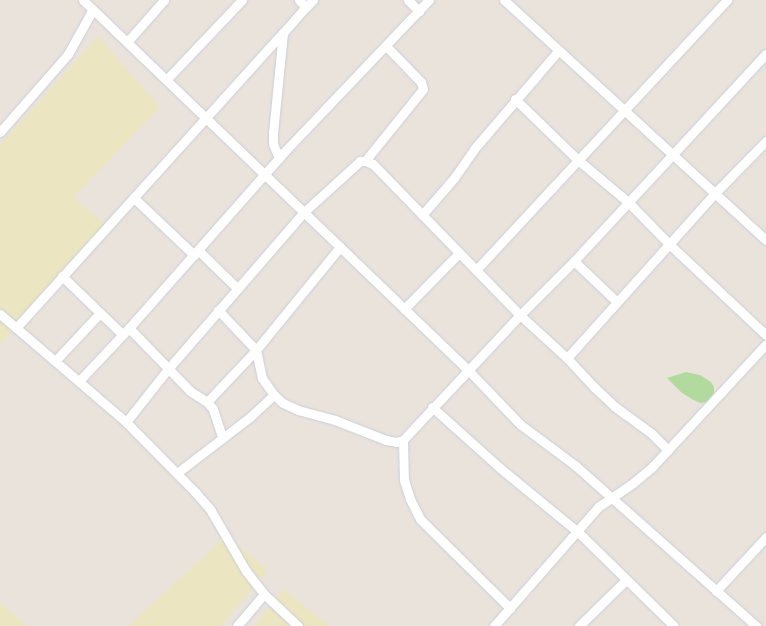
<!DOCTYPE html>
<style>
body{margin:0}
#map{position:relative;width:766px;height:626px;overflow:hidden;background:#e9e3dc;font-family:"Work Sans",sans-serif}
div>[style]{position:absolute}
.green>*{inset:0;background:#b2da9e}
.sand>*{inset:0;background:#ebe5c2}
.roads{filter:drop-shadow(0 0 1px #cacdd9) drop-shadow(0 0 1px #cacdd9)}
.minor>*{height:9px;margin:-4.5px;padding:0 4.5px;transform-origin:4.5px;border-radius:4.5px;background:#fff}
span{translate:-50% -50%;white-space:nowrap;text-align:center;line-height:1.15;-webkit-text-stroke:3.5px #fff;paint-order:stroke}
</style>
<div id="map">
<div class="green">
<i style="clip-path:polygon(686px 372px,700px 375px,711px 382px,714px 387px,714px 393px,707px 402px,700px 403px,690px 398px,681px 392px,667px 378px)"></i>
</div>
<div class="sand">
<i style="clip-path:polygon(98px 36px,160px 107px,73px 198px,105px 224px,0 345px,0 145px)"></i>
<i style="clip-path:polygon(227px 535px,268px 570px,221px 626px,128px 626px)"></i>
<i style="clip-path:polygon(284px 589px,329px 626px,254px 626px)"></i>
<i style="clip-path:polygon(0 603px,27px 626px,0 626px)"></i>
</div>
<div class="roads">
<div class="minor">
<i style="left:83px;top:0;width:534px;rotate:43.86deg"></i>
<i style="left:468px;top:370px;width:76px;rotate:46.1deg"></i>
<i style="left:521px;top:425px;width:69px;rotate:36.7deg"></i>
<i style="left:576px;top:466px;width:241px;rotate:41.6deg"></i>
<i style="left:299px;top:0;width:10px;rotate:45deg"></i>
<i style="left:306px;top:7px;width:10px;rotate:-45deg"></i>
<i style="left:408px;top:0;width:16px;rotate:45deg"></i>
<i style="left:504px;top:0;width:355px;rotate:42.5deg"></i>
<i style="left:128px;top:41px;width:55px;rotate:-48.7deg"></i>
<i style="left:167px;top:79px;width:109px;rotate:-46.5deg"></i>
<i style="left:515px;top:99px;width:88px;rotate:44.1deg"></i>
<i style="left:578px;top:160px;width:65px;rotate:40deg"></i>
<i style="left:628px;top:202px;width:59px;rotate:45.7deg"></i>
<i style="left:669px;top:244px;width:133px;rotate:43.2deg"></i>
<i style="left:0;top:132px;width:103px;rotate:-48.9deg"></i>
<i style="left:68px;top:54px;width:51px;rotate:-60.9deg"></i>
<i style="left:279px;top:158px;width:15px;rotate:-113deg"></i>
<i style="left:273px;top:144px;width:11px;rotate:-90deg"></i>
<i style="left:273px;top:133px;width:100px;rotate:-84.3deg"></i>
<i style="left:283px;top:33px;width:35px;rotate:-49deg"></i>
<i style="left:365px;top:161px;width:92px;rotate:-51.1deg"></i>
<i style="left:423px;top:89px;width:7px;rotate:-106deg"></i>
<i style="left:421px;top:82px;width:50px;rotate:-134.2deg"></i>
<i style="left:134px;top:198px;width:83px;rotate:43.5deg"></i>
<i style="left:422px;top:215px;width:49px;rotate:-49.1deg"></i>
<i style="left:454px;top:178px;width:35px;rotate:-55deg"></i>
<i style="left:474px;top:149px;width:129px;rotate:-49.4deg"></i>
<i style="left:198px;top:250px;width:54px;rotate:44.3deg"></i>
<i style="left:574px;top:261px;width:59px;rotate:43.6deg"></i>
<i style="left:476px;top:270px;width:369px;rotate:-47.1deg"></i>
<i style="left:62px;top:276px;width:83px;rotate:44deg"></i>
<i style="left:404px;top:309px;width:78px;rotate:-45.5deg"></i>
<i style="left:218px;top:310px;width:55px;rotate:46.5deg"></i>
<i style="left:256px;top:350px;width:29px;rotate:78deg"></i>
<i style="left:262px;top:378px;width:21px;rotate:55deg"></i>
<i style="left:274px;top:395px;width:12px;rotate:42deg"></i>
<i style="left:283px;top:403px;width:17px;rotate:25deg"></i>
<i style="left:298px;top:410px;width:38px;rotate:15deg"></i>
<i style="left:335px;top:420px;width:55px;rotate:21.4deg"></i>
<i style="left:386px;top:440px;width:10px;rotate:11deg"></i>
<i style="left:396px;top:442px;width:7px;rotate:-16deg"></i>
<i style="left:403px;top:440px;width:171px;rotate:-46.9deg"></i>
<i style="left:520px;top:315px;width:76px;rotate:-45deg"></i>
<i style="left:574px;top:261px;width:282px;rotate:-47.2deg"></i>
<i style="left:0;top:314px;width:166px;rotate:40.6deg"></i>
<i style="left:126px;top:422px;width:100px;rotate:45.4deg"></i>
<i style="left:196px;top:493px;width:21px;rotate:49deg"></i>
<i style="left:210px;top:509px;width:72px;rotate:59.9deg"></i>
<i style="left:246px;top:571px;width:29px;rotate:52deg"></i>
<i style="left:264px;top:594px;width:47px;rotate:43.3deg"></i>
<i style="left:16px;top:328px;width:398px;rotate:-47.9deg"></i>
<i style="left:129px;top:328px;width:88px;rotate:45.9deg"></i>
<i style="left:190px;top:391px;width:20px;rotate:33deg"></i>
<i style="left:207px;top:402px;width:71px;rotate:-46.7deg"></i>
<i style="left:256px;top:350px;width:133px;rotate:-50.8deg"></i>
<i style="left:567px;top:358px;width:222px;rotate:-48.1deg"></i>
<i style="left:715px;top:193px;width:73px;rotate:-45.6deg"></i>
<i style="left:55px;top:361px;width:66px;rotate:-46.8deg"></i>
<i style="left:79px;top:381px;width:73px;rotate:-46.7deg"></i>
<i style="left:129px;top:328px;width:236px;rotate:-48.6deg"></i>
<i style="left:285px;top:151px;width:209px;rotate:-46.4deg"></i>
<i style="left:207px;top:402px;width:9px;rotate:49deg"></i>
<i style="left:213px;top:409px;width:29px;rotate:72deg"></i>
<i style="left:432px;top:407px;width:91px;rotate:41.9deg"></i>
<i style="left:500px;top:468px;width:101px;rotate:39.4deg"></i>
<i style="left:578px;top:532px;width:134px;rotate:44.4deg"></i>
<i style="left:126px;top:422px;width:68px;rotate:-51.6deg"></i>
<i style="left:168px;top:369px;width:208px;rotate:-49.1deg"></i>
<i style="left:304px;top:212px;width:76px;rotate:-42.3deg"></i>
<i style="left:360px;top:161px;width:5px"></i>
<i style="left:365px;top:161px;width:9px;rotate:21deg"></i>
<i style="left:373px;top:164px;width:211px;rotate:45.8deg"></i>
<i style="left:520px;top:315px;width:64px;rotate:42.5deg"></i>
<i style="left:567px;top:358px;width:41px;rotate:47deg"></i>
<i style="left:595px;top:388px;width:26px;rotate:43deg"></i>
<i style="left:614px;top:406px;width:46px;rotate:36.1deg"></i>
<i style="left:651px;top:433px;width:24px;rotate:45deg"></i>
<i style="left:403px;top:440px;width:40px;rotate:88.6deg"></i>
<i style="left:404px;top:480px;width:20px;rotate:72deg"></i>
<i style="left:410px;top:499px;width:22px;rotate:63deg"></i>
<i style="left:420px;top:519px;width:127px;rotate:44.7deg"></i>
<i style="left:177px;top:473px;width:92px;rotate:-37.5deg"></i>
<i style="left:250px;top:417px;width:33px;rotate:-43deg"></i>
<i style="left:716px;top:591px;width:74px;rotate:-47.2deg"></i>
<i style="left:237px;top:626px;width:42px;rotate:-49.8deg"></i>
<i style="left:494px;top:626px;width:158px;rotate:-48.8deg"></i>
<i style="left:598px;top:507px;width:42px;rotate:-34.4deg"></i>
<i style="left:633px;top:483px;width:26px;rotate:-40deg"></i>
<i style="left:653px;top:466px;width:166px;rotate:-47.2deg"></i>
<i style="left:579px;top:626px;width:66px;rotate:-44.4deg"></i>
</div>
</div>
</div>
